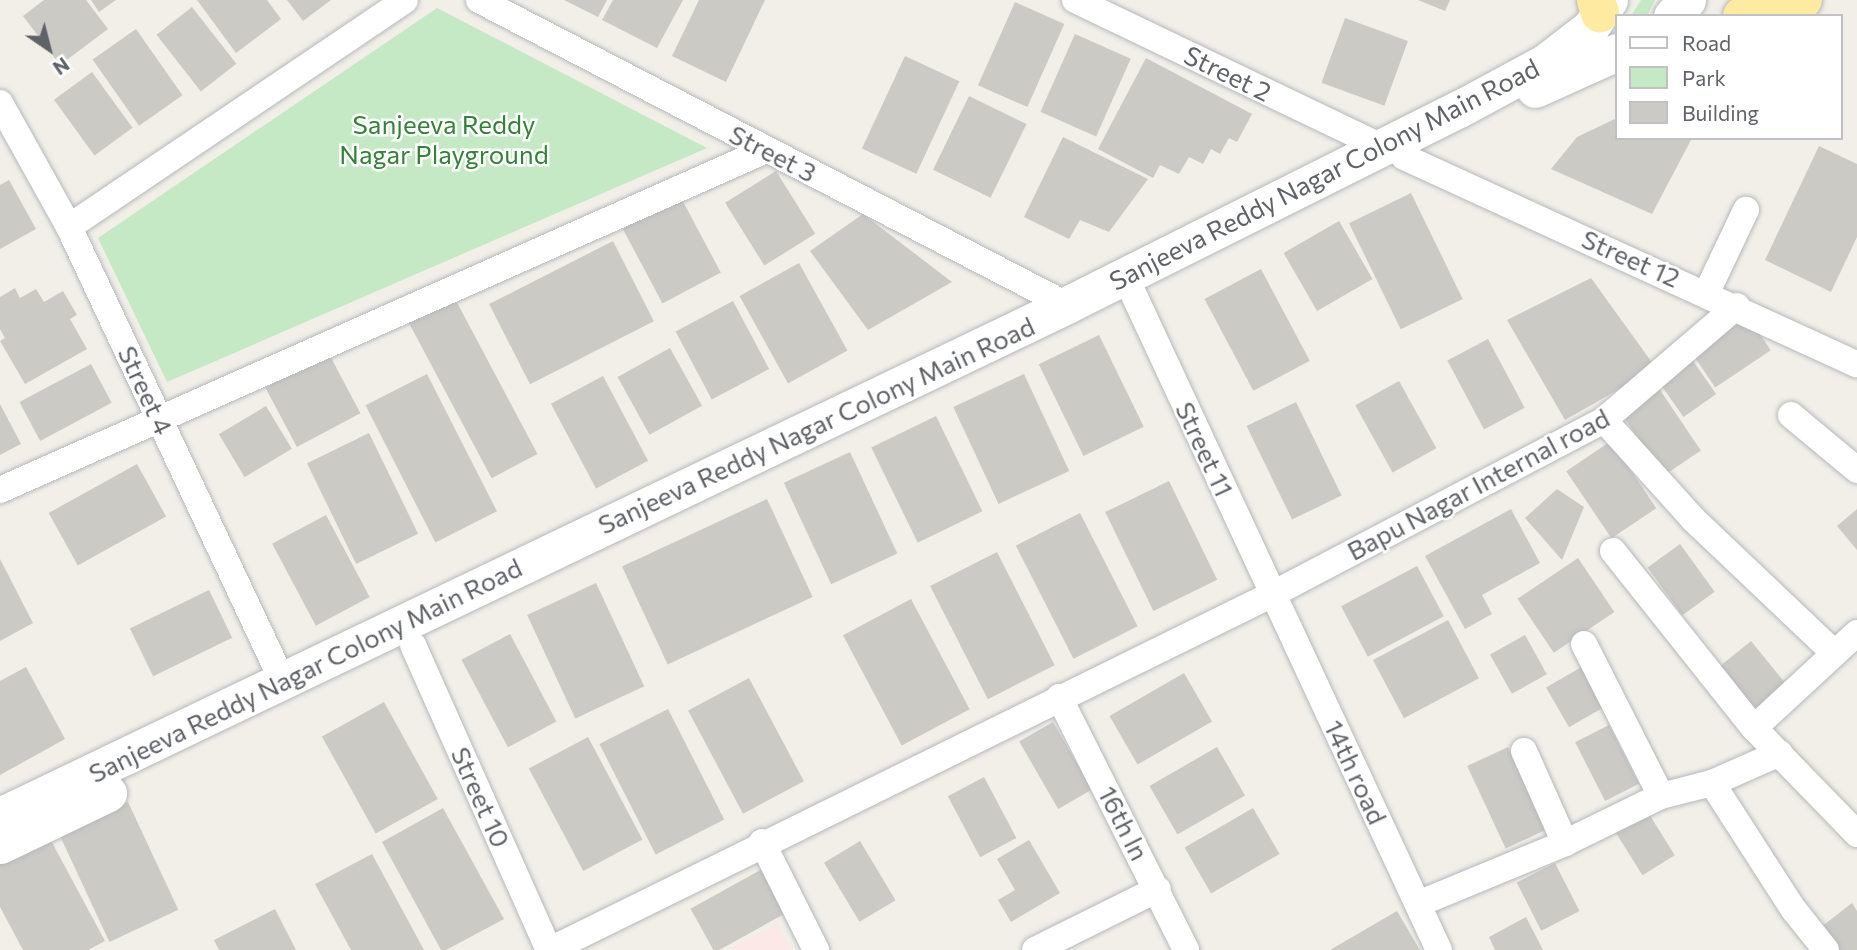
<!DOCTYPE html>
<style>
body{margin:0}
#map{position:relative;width:1857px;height:950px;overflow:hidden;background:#f1efe8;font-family:Commissioner,sans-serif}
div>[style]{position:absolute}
.medical>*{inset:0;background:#fce8e6}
.green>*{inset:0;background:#c5e8c5}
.building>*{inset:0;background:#cccac5;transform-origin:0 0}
.roads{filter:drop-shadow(0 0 2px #b5b8bc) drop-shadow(0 0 2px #b5b8bc)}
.minor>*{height:26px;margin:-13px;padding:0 13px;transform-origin:13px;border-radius:13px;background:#fff}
.secondary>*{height:37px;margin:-18.5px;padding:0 18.5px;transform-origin:18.5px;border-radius:18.5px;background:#fff}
.trunk>*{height:38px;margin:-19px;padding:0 19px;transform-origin:19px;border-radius:19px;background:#feeaa1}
span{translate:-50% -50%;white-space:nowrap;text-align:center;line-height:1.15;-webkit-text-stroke:5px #fff;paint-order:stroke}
.street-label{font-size:26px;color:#5f6368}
.park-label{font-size:26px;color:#348238}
.legend{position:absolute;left:1615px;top:14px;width:228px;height:126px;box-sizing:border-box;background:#fff;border:2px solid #bfc1c3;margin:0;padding:9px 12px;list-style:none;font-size:21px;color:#5f6368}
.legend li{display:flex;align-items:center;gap:14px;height:35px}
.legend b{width:35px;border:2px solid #bfc1c3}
.north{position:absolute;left:14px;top:14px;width:70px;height:70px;-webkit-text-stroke:5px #fff;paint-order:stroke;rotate:145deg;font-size:19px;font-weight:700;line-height:28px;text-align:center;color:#5f6368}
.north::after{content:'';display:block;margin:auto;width:24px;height:32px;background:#5f6368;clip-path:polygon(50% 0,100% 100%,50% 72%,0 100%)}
</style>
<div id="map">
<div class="medical">
<i style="clip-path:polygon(777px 924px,791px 950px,729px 950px)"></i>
</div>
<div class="green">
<i style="clip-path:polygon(1641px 0,1655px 0,1647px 16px,1631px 16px)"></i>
<i style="clip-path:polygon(437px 8px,707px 148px,167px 382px,98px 238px)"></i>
</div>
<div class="building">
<i style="clip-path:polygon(44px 0,86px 0,108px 29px,60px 65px,23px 16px)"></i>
<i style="clip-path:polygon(91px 0,116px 0,99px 12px)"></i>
<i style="clip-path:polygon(197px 0,267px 0,281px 19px,236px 53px)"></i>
<i style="clip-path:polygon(287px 0,331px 0,303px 21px)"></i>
<i style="clip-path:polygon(564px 0,607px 0,598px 17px)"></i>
<i style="clip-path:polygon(613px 0,683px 0,657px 48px,602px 20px)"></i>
<i style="clip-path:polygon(699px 0,765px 0,726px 82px,672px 56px)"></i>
<i style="clip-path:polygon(1418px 0,1450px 0,1445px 11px)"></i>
<i style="left:1015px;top:2px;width:54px;height:91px;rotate:24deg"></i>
<i style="left:192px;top:7px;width:72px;height:45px;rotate:52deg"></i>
<i style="left:1345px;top:18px;width:67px;height:69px;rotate:20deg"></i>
<i style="left:136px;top:29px;width:81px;height:53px;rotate:55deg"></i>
<i style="left:1075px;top:34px;width:61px;height:85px;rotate:24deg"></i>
<i style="left:905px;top:56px;width:60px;height:102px;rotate:25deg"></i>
<i style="clip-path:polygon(1146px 58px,1252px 114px,1237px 142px,1229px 138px,1220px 154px,1211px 149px,1203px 164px,1189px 157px,1179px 174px,1160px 165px,1153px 178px,1098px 149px)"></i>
<i style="left:92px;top:72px;width:69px;height:47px;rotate:54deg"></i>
<i style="left:969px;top:96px;width:64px;height:82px;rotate:26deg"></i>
<i style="clip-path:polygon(1617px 118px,1617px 138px,1692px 138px,1652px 214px,1551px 169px,1577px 137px)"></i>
<i style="clip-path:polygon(1063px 137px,1148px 179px,1109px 232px,1080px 220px,1069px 239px,1024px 217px)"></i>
<i style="clip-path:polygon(1819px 146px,1857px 164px,1857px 237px,1831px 292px,1765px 260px)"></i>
<i style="left:776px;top:171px;width:74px;height:60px;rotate:58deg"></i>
<i style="clip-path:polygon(9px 180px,36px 229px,0 249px,0 185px)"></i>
<i style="left:1411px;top:193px;width:118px;height:69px;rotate:64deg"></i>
<i style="left:679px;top:194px;width:89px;height:66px;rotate:62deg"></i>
<i style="clip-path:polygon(863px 214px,952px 282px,868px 330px,810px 251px)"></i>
<i style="left:1339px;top:221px;width:67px;height:64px;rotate:60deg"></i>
<i style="left:613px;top:241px;width:90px;height:139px;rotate:63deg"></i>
<i style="left:799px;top:263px;width:100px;height:68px;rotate:61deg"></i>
<i style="left:1261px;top:269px;width:104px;height:64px;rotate:62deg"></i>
<i style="clip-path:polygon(1591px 278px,1656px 368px,1565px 420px,1507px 320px)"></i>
<i style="clip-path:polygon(15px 288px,20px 298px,36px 289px,44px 302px,63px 291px,77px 315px,70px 319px,87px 349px,25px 384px,0 341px,5px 338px,0 329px,0 297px)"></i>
<i style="left:453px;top:295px;width:180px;height:52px;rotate:62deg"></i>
<i style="left:733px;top:301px;width:77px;height:65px;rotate:62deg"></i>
<i style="left:1745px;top:312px;width:46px;height:67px;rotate:56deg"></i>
<i style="left:1099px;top:335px;width:102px;height:67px;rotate:64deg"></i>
<i style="left:1488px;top:339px;width:78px;height:46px;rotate:62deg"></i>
<i style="left:670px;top:348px;width:66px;height:60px;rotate:61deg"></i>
<i style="left:329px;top:354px;width:67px;height:72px;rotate:62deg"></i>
<i style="left:1691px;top:358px;width:44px;height:40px;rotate:55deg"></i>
<i style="left:91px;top:364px;width:44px;height:81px;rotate:62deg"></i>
<i style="left:427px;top:374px;width:154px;height:69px;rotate:63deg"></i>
<i style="left:1024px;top:374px;width:107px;height:78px;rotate:65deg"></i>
<i style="left:603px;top:376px;width:96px;height:59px;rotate:62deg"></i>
<i style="left:1399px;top:381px;width:77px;height:50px;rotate:61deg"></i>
<i style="left:1660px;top:390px;width:73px;height:45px;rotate:56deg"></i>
<i style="left:1296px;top:402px;width:104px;height:55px;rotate:64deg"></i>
<i style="clip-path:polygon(0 404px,21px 444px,0 455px)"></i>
<i style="left:266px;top:406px;width:50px;height:55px;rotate:59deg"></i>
<i style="left:936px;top:416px;width:106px;height:72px;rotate:64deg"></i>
<i style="left:369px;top:433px;width:112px;height:69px;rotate:64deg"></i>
<i style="left:1611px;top:441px;width:81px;height:54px;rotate:56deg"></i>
<i style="left:850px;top:452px;width:112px;height:73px;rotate:65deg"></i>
<i style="left:137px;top:464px;width:60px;height:101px;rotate:61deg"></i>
<i style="left:1169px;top:481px;width:110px;height:71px;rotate:64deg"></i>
<i style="clip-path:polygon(1557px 489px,1584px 507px,1562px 560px,1525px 518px)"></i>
<i style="left:767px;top:499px;width:108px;height:160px;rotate:65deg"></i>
<i style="clip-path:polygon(1511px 509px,1540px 563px,1482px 595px,1492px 614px,1465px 629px,1425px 556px)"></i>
<i style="clip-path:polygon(1857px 509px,1857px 550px,1837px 526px)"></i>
<i style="left:1080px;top:513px;width:127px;height:72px;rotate:63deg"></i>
<i style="left:326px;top:515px;width:93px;height:61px;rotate:62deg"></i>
<i style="left:1680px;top:544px;width:59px;height:40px;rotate:54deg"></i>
<i style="left:997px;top:552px;width:127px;height:75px;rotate:63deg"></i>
<i style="left:1578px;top:558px;width:65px;height:73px;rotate:56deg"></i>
<i style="clip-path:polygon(0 559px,33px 623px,0 641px)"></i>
<i style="left:1417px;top:566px;width:57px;height:86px;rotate:62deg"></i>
<i style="left:596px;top:583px;width:114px;height:76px;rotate:65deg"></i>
<i style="left:209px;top:590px;width:53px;height:88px;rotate:64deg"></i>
<i style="left:911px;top:599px;width:125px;height:77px;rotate:62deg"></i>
<i style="left:1448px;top:620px;width:66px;height:85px;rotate:62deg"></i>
<i style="left:510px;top:634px;width:99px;height:55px;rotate:62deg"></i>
<i style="left:1525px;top:635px;width:45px;height:40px;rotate:61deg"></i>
<i style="left:1751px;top:641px;width:58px;height:44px;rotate:51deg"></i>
<i style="left:1585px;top:665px;width:46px;height:45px;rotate:60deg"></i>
<i style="clip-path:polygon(26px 667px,65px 739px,0 775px,0 681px)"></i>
<i style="left:1184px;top:673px;width:56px;height:86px;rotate:60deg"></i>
<i style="left:749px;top:678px;width:117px;height:69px;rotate:62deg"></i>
<i style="left:384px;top:702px;width:111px;height:71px;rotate:61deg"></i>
<i style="left:668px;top:709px;width:124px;height:77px;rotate:63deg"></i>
<i style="left:1053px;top:722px;width:78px;height:39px;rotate:60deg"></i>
<i style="left:1609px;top:725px;width:66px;height:38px;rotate:63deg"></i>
<i style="left:588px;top:737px;width:116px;height:67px;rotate:62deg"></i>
<i style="left:1217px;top:747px;width:56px;height:78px;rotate:60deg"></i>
<i style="left:1508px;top:747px;width:91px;height:45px;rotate:65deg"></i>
<i style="left:984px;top:777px;width:69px;height:41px;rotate:62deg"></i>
<i style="left:128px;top:802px;width:119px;height:76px;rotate:65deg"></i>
<i style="left:1644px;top:806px;width:58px;height:38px;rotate:58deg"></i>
<i style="clip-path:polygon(443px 808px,504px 919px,446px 950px,441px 950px,382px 842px)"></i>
<i style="left:1253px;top:808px;width:53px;height:79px;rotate:60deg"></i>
<i style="clip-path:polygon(48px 835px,105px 941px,88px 950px,23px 950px,0 907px,0 861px)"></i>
<i style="clip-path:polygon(1029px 840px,1060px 893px,1011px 922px,998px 900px,1015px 890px,997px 859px)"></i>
<i style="left:860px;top:841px;width:69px;height:42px;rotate:59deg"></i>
<i style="clip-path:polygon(372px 854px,424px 950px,351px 950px,315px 884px)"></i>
<i style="left:1555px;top:863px;width:54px;height:43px;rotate:63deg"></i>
<i style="left:764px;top:868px;width:50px;height:84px;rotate:61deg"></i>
<i style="clip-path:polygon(1852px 903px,1857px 911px,1857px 950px,1830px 950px,1816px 931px)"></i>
<i style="clip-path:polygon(275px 909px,296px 950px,219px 950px,214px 940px)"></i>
<i style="clip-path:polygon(1397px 911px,1420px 950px,1330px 950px)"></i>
<i style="clip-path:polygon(1526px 917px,1543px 950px,1495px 950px,1489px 937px)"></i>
</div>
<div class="roads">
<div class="minor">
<i style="left:479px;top:0;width:662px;rotate:27.42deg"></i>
<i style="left:1075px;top:0;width:340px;rotate:25.6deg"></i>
<i style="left:0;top:103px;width:142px;rotate:60.9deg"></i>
<i style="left:69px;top:227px;width:503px;rotate:64.81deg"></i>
<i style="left:1404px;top:157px;width:498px;rotate:24.6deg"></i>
<i style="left:69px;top:227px;width:405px;rotate:-34deg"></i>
<i style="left:1707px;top:292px;width:91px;rotate:-64.6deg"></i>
<i style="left:1133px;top:293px;width:725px;rotate:65.03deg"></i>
<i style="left:1791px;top:415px;width:86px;rotate:39.8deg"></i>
<i style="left:1604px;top:420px;width:133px;rotate:48deg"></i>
<i style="left:1693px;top:519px;width:195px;rotate:43.5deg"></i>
<i style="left:0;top:490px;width:838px;rotate:-23.93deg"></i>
<i style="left:1613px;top:551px;width:226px;rotate:51.5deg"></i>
<i style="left:1754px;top:728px;width:148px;rotate:45.8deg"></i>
<i style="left:1584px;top:644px;width:170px;rotate:63.1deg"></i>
<i style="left:413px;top:645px;width:334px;rotate:66deg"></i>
<i style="left:1059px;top:697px;width:283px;rotate:63.3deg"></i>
<i style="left:1754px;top:728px;width:140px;rotate:-42.7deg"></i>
<i style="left:1524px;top:751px;width:101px;rotate:66deg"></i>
<i style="left:1712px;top:783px;width:151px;rotate:57.2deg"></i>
<i style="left:1794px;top:910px;width:51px;rotate:51.3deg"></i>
<i style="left:762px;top:842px;width:121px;rotate:63.4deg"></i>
<i style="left:1418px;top:904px;width:159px;rotate:-22.5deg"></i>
<i style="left:1565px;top:843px;width:107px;rotate:-26.1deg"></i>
<i style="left:1661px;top:796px;width:53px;rotate:-14.3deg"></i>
<i style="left:1712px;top:783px;width:74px;rotate:-23.8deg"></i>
<i style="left:550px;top:950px;width:806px;rotate:-26.22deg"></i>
<i style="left:1273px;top:594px;width:374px;rotate:-27.7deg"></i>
<i style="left:1604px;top:420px;width:175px;rotate:-40.6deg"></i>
<i style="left:1035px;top:950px;width:137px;rotate:-26.4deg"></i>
</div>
<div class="secondary">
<i style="left:1672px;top:16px;width:22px;rotate:-47deg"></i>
<i style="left:1535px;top:89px;width:90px;rotate:-24.3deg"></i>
<i style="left:0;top:816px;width:1183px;rotate:-25.59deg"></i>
<i style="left:1067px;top:305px;width:438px;rotate:-26.6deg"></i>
<i style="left:1459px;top:109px;width:99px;rotate:-28.4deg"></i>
<i style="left:1546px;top:62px;width:56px;rotate:-37.7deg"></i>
<i style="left:1590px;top:28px;width:34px;rotate:-56deg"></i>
<i style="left:0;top:845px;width:120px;rotate:-25.7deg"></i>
</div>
<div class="trunk">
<i style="left:1596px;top:0;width:14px;rotate:73deg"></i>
<i style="left:1742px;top:16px;width:63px;rotate:-14.7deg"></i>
</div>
</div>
<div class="street-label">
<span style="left:1228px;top:73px;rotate:26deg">Street 2</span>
<span style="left:773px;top:153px;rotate:27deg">Street 3</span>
<span style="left:1324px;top:174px;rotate:-27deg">Sanjeeva Reddy Nagar Colony Main Road</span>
<span style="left:1631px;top:258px;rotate:24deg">Street 12</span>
<span style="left:146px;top:390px;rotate:65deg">Street 4</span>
<span style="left:816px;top:425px;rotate:-25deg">Sanjeeva Reddy Nagar Colony Main Road</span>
<span style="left:1205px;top:449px;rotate:65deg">Street 11</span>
<span style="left:1478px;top:484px;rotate:-28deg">Bapu Nagar Internal road</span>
<span style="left:305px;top:670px;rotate:-26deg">Sanjeeva Reddy Nagar Colony Main Road</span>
<span style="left:1356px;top:772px;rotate:65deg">14th road</span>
<span style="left:481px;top:797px;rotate:66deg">Street 10</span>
<span style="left:1124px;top:823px;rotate:63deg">16th ln</span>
</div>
<div class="park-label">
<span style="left:444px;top:139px">Sanjeeva Reddy<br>Nagar Playground</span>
</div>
<ul class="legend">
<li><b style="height:9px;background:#fff"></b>Road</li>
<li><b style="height:19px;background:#c5e8c5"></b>Park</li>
<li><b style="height:19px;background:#cccac5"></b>Building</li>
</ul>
<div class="north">N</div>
</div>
